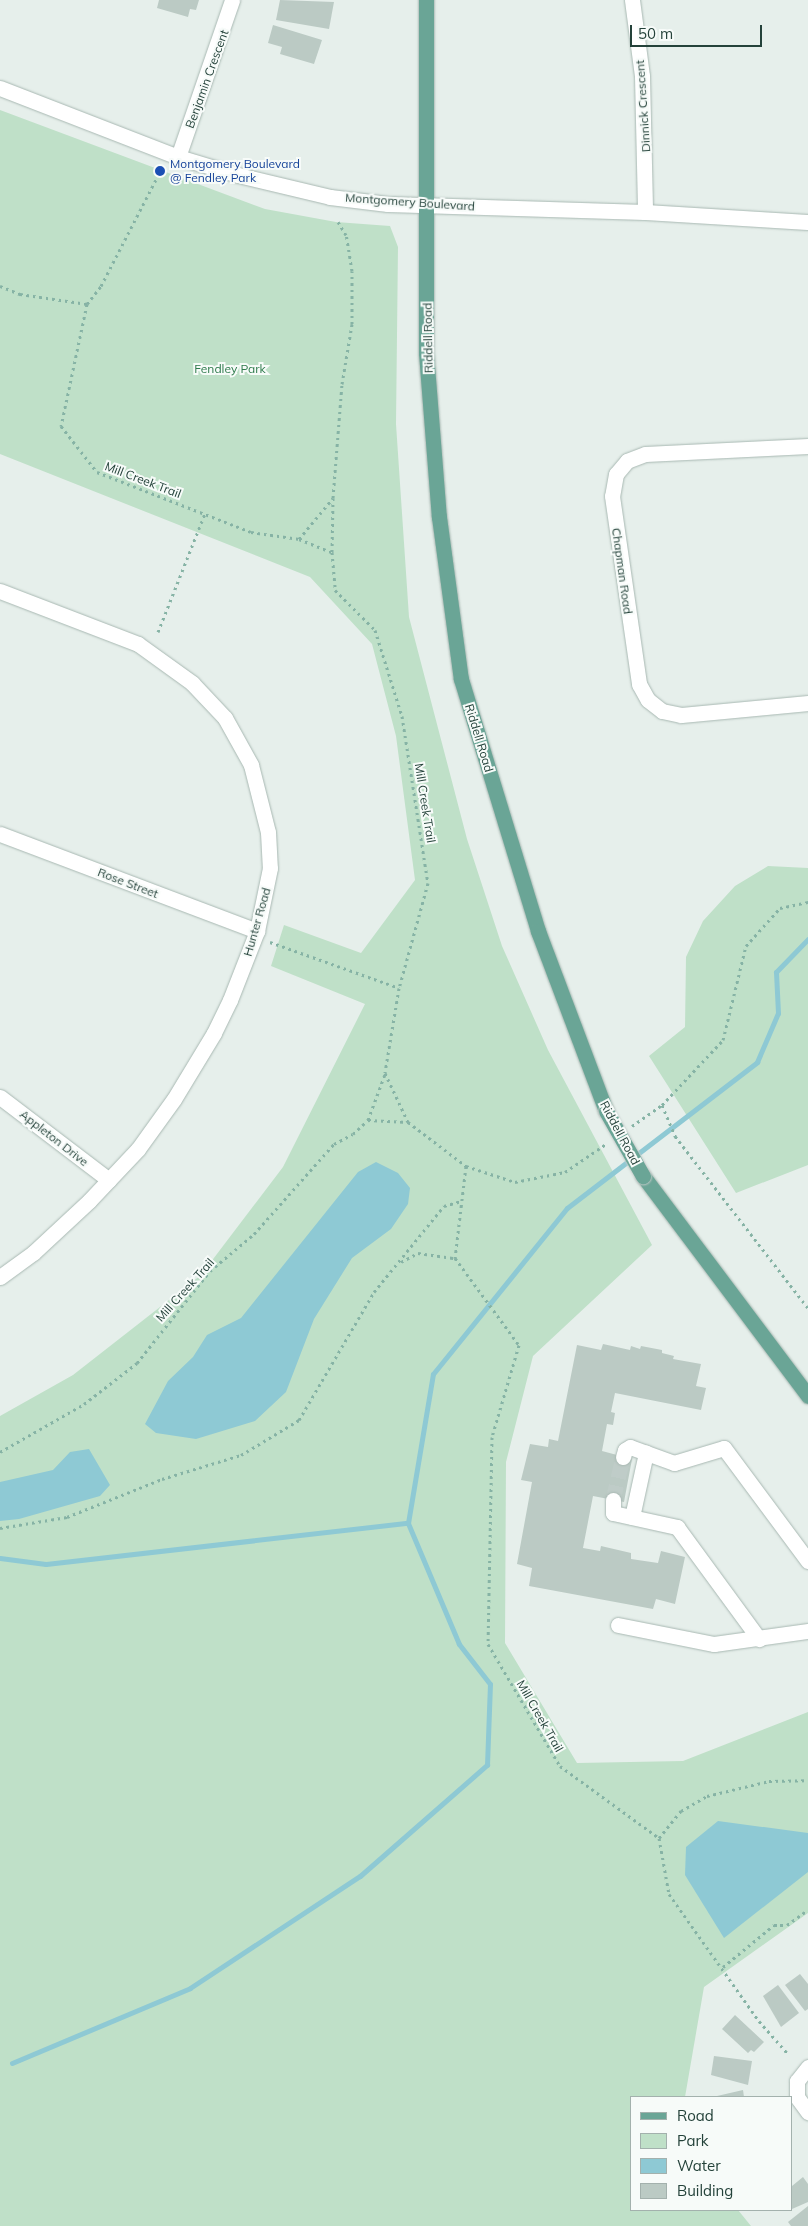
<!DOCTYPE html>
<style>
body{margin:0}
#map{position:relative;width:808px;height:2226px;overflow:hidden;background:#e6efeb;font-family:Mulish,sans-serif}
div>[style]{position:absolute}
.green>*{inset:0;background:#bfe0c8}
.water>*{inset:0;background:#8ec9d4}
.stream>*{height:5px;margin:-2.5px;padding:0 2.5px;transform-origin:2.5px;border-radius:2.5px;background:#8ec9d4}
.building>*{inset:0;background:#bbcac4}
.minor-tunnel>*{height:15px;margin-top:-7.5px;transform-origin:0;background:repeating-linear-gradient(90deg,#bfccc8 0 15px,transparent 0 23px)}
.path>*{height:3px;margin-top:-1.5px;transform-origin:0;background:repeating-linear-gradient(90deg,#86b3a5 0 2.5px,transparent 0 6.5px)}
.roads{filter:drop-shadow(0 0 1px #a8b8b2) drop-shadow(0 0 1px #a8b8b2)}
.minor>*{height:15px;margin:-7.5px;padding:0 7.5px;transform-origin:7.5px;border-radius:7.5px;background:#fff}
.major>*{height:15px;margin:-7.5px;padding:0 7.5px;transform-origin:7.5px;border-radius:7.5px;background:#6aa596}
.bridges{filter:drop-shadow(0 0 1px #c2cac8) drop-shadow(0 0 1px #c2cac8)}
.major-bridge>*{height:15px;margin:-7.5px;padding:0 7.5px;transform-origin:7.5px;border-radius:7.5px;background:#6aa596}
.dots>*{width:14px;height:14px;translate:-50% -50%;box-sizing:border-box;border:2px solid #f7fbf9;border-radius:50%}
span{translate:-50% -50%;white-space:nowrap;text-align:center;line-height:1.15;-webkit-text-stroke:4px #f7fbf9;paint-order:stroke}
.street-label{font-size:12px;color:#24423a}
.transit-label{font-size:12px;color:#164399}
.left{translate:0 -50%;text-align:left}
.park-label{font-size:12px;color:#2d7a4b}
.legend{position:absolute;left:630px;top:2096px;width:162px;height:115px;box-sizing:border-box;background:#f7fbf9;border:1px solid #a3b1ad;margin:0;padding:6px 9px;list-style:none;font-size:15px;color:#24423a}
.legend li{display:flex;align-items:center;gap:10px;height:25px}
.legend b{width:25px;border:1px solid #a3b1ad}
.scale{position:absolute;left:630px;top:25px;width:132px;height:22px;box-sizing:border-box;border:2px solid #24423a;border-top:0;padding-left:6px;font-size:15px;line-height:18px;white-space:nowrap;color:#24423a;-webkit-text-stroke:4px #f7fbf9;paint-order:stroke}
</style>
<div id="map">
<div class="green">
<i style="clip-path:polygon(0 110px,265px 209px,336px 222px,390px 226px,398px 247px,396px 424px,409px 617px,467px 839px,502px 946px,548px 1050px,652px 1245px,533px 1356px,506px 1462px,505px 1643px,577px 1763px,683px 1761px,808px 1712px,808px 1913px,704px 1987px,685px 2097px,632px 2097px,632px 2210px,738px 2210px,751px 2226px,0 2226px,0 1416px,73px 1375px,201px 1275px,283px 1167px,365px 1004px,271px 966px,284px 925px,361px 953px,415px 880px,396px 736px,372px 644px,310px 577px,0 454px)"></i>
<i style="clip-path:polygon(768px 866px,808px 868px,808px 1165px,736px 1193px,649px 1056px,685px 1027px,686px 957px,703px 921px,735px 886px)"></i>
</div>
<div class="water">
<i style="clip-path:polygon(376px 1162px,398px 1173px,410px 1188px,408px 1204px,391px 1229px,352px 1258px,314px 1319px,286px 1392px,255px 1421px,196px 1439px,156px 1433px,145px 1424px,168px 1381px,193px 1357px,207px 1335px,241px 1318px,358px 1172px)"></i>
<i style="clip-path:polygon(89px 1449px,110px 1485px,100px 1496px,19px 1519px,0 1521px,0 1482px,53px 1470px,70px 1452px)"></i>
<i style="clip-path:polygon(718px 1821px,808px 1833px,808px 1872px,724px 1938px,685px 1875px,686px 1847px)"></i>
</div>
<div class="stream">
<i style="left:0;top:1558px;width:46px;rotate:7.4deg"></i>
<i style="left:46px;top:1564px;width:364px;rotate:-6.5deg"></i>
<i style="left:12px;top:2063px;width:193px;rotate:-22.8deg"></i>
<i style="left:190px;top:1988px;width:204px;rotate:-33.4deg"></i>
<i style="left:360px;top:1876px;width:169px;rotate:-41.2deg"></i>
<i style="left:487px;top:1765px;width:81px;rotate:-87.9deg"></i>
<i style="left:490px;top:1684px;width:51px;rotate:-127.8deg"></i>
<i style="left:459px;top:1644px;width:131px;rotate:-112.9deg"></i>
<i style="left:408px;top:1523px;width:151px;rotate:-80.5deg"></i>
<i style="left:433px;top:1374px;width:213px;rotate:-51.1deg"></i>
<i style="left:567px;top:1208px;width:240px;rotate:-37.5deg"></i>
<i style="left:757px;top:1062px;width:53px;rotate:-66.8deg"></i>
<i style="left:778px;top:1013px;width:41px;rotate:-92.8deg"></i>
<i style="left:776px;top:972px;width:46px;rotate:-45.9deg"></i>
</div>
<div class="building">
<i style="clip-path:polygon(159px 0,199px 0,196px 10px,190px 9px,188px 17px,157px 8px)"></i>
<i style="clip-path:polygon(280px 0,334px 2px,329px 29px,276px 20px)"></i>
<i style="clip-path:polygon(273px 25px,322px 40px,314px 64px,280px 54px,282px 47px,268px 43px)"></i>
<i style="clip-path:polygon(603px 1344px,630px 1350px,631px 1346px,640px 1349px,641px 1346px,662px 1350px,662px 1353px,674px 1356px,673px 1359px,701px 1364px,696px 1386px,706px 1388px,701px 1410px,615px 1393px,611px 1412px,615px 1413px,613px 1425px,607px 1424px,602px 1451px,632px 1459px,624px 1502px,593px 1496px,583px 1548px,600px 1551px,601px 1546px,631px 1553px,631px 1559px,658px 1563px,661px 1551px,685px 1557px,675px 1604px,656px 1599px,653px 1609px,529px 1586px,532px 1568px,517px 1564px,532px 1482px,521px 1480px,530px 1444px,548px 1447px,549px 1439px,558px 1441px,577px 1345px,601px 1350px)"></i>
<i style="clip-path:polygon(800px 1974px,808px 1984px,808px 2009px,805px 2011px,785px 1985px)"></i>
<i style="clip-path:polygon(778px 1985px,799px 2013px,781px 2027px,763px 1996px)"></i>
<i style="clip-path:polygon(735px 2015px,764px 2042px,754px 2052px,751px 2050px,748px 2053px,722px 2029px)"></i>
<i style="clip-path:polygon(714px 2056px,752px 2061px,748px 2085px,711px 2075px)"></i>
<i style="clip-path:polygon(743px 2090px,744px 2097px,717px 2097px,717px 2096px)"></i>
<i style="clip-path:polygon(803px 2177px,808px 2184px,808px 2202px,792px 2209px,792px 2186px)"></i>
<i style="clip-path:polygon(808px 2206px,808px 2226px,791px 2226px,788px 2222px)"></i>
</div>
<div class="minor-tunnel">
<i style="left:613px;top:1500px;width:44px;rotate:-76.9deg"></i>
</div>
<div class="path">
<i style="left:0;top:286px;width:22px;rotate:22deg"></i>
<i style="left:20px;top:294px;width:68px;rotate:8.5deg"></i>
<i style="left:87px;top:304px;width:125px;rotate:102deg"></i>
<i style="left:61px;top:426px;width:58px;rotate:52deg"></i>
<i style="left:97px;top:472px;width:165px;rotate:21.3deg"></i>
<i style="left:251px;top:532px;width:49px;rotate:8.3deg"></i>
<i style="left:299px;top:539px;width:35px;rotate:22deg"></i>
<i style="left:332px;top:552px;width:38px;rotate:85deg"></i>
<i style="left:335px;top:590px;width:57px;rotate:45deg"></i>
<i style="left:375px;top:630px;width:90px;rotate:72.6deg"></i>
<i style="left:402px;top:716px;width:169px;rotate:81.2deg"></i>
<i style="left:428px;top:883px;width:109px;rotate:105.4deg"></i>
<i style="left:399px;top:988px;width:86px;rotate:99.4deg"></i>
<i style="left:385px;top:1073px;width:54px;rotate:64.9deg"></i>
<i style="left:408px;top:1122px;width:73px;rotate:37.2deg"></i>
<i style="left:466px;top:1166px;width:93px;rotate:96.8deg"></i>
<i style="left:455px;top:1258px;width:108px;rotate:53.7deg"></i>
<i style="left:519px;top:1345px;width:96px;rotate:106.4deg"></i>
<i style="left:492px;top:1437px;width:207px;rotate:91.1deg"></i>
<i style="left:488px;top:1644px;width:142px;rotate:59.5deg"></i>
<i style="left:560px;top:1766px;width:122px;rotate:36deg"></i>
<i style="left:659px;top:1838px;width:57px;rotate:79.9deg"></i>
<i style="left:669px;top:1894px;width:156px;rotate:54.7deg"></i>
<i style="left:759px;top:2021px;width:45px;rotate:48.6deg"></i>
<i style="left:87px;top:304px;width:23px;rotate:-52deg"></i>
<i style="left:101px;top:286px;width:133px;rotate:-62.7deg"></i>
<i style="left:299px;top:539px;width:53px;rotate:-50.3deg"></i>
<i style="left:333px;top:498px;width:114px;rotate:-85.5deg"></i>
<i style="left:342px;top:384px;width:61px;rotate:-80.5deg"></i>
<i style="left:352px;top:324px;width:53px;rotate:-90deg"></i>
<i style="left:352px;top:271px;width:36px;rotate:-99deg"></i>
<i style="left:346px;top:235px;width:17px;rotate:-121deg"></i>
<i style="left:332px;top:552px;width:54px;rotate:-88.9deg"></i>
<i style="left:158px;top:632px;width:128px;rotate:-68.4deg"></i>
<i style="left:270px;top:942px;width:137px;rotate:19.6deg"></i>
<i style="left:662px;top:1105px;width:34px;rotate:67deg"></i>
<i style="left:675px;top:1136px;width:217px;rotate:52.3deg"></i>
<i style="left:368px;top:1120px;width:49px;rotate:-69.7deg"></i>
<i style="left:632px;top:1126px;width:37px;rotate:-35deg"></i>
<i style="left:662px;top:1105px;width:89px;rotate:-46.8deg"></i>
<i style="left:723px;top:1040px;width:97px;rotate:-76.3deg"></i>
<i style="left:746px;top:946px;width:51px;rotate:-48.2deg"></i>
<i style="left:780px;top:908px;width:29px;rotate:-12deg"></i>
<i style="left:466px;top:1166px;width:52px;rotate:18.1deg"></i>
<i style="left:515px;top:1182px;width:51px;rotate:-11.3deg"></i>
<i style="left:565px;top:1172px;width:50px;rotate:-34.3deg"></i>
<i style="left:401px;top:1262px;width:19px;rotate:-28deg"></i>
<i style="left:418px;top:1253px;width:37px;rotate:8deg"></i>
<i style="left:0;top:1452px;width:97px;rotate:-29.7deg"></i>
<i style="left:84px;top:1404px;width:67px;rotate:-37.7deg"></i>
<i style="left:137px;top:1363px;width:117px;rotate:-51.6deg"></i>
<i style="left:210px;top:1271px;width:57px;rotate:-40.1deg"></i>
<i style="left:254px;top:1234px;width:120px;rotate:-48.4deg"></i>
<i style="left:334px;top:1144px;width:21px;rotate:-28deg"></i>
<i style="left:353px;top:1134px;width:21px;rotate:-43deg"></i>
<i style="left:368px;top:1120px;width:40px;rotate:2.9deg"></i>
<i style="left:0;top:1528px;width:68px;rotate:-9.3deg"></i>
<i style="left:67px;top:1517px;width:102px;rotate:-21.8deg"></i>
<i style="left:162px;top:1479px;width:83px;rotate:-16.9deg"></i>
<i style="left:241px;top:1455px;width:68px;rotate:-31.1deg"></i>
<i style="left:299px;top:1420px;width:148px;rotate:-59.6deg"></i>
<i style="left:374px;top:1292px;width:111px;rotate:-50.9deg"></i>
<i style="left:444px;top:1206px;width:18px;rotate:-16deg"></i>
<i style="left:659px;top:1838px;width:35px;rotate:-51deg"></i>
<i style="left:681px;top:1811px;width:30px;rotate:-30deg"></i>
<i style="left:707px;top:1796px;width:64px;rotate:-13.6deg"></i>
<i style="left:769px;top:1781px;width:39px;rotate:-1deg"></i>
<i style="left:723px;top:1967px;width:66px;rotate:-39.5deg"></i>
<i style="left:774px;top:1925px;width:13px"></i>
<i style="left:787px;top:1925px;width:26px;rotate:-36deg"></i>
</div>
<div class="roads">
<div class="minor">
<i style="left:632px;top:0;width:77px;rotate:82.5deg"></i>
<i style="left:642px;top:76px;width:136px;rotate:88.7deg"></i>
<i style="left:0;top:88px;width:191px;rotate:21.2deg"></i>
<i style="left:178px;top:157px;width:63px;rotate:16.7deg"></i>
<i style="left:238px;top:175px;width:95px;rotate:13.4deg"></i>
<i style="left:330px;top:197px;width:58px;rotate:6.9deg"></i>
<i style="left:388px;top:204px;width:257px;rotate:1.8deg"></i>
<i style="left:645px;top:212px;width:163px;rotate:3.5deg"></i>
<i style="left:178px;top:157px;width:166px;rotate:-71deg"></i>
<i style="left:808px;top:446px;width:163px;rotate:177.2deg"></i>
<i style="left:645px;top:454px;width:19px;rotate:159deg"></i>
<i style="left:627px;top:461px;width:17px;rotate:130deg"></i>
<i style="left:616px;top:474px;width:22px;rotate:100deg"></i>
<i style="left:612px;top:496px;width:190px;rotate:81.8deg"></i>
<i style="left:639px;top:684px;width:18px;rotate:61deg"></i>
<i style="left:648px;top:700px;width:18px;rotate:38deg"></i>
<i style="left:662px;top:711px;width:19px;rotate:12deg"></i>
<i style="left:681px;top:715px;width:128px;rotate:-5.4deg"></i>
<i style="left:0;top:591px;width:148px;rotate:21deg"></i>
<i style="left:138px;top:644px;width:67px;rotate:35.8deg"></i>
<i style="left:192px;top:683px;width:48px;rotate:46.7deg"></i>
<i style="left:225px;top:718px;width:54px;rotate:61deg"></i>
<i style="left:251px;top:765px;width:69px;rotate:75.8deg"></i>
<i style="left:268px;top:832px;width:36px;rotate:87deg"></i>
<i style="left:270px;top:868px;width:64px;rotate:101.7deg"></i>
<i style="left:257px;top:931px;width:74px;rotate:111.4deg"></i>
<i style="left:230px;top:1000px;width:37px;rotate:116deg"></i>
<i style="left:214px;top:1033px;width:77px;rotate:121.2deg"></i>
<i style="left:174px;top:1099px;width:62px;rotate:125.8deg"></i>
<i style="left:138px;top:1149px;width:71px;rotate:133.3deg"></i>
<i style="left:89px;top:1201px;width:76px;rotate:137.1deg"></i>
<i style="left:33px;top:1253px;width:41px;rotate:144deg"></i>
<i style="left:0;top:834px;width:275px;rotate:20.7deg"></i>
<i style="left:0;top:1097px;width:137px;rotate:37.3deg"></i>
<i style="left:623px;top:1457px;width:7px;rotate:-74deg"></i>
<i style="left:625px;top:1450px;width:6px;rotate:-31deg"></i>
<i style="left:630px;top:1447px;width:47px;rotate:20deg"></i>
<i style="left:674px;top:1463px;width:52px;rotate:-16.7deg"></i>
<i style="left:724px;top:1448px;width:141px;rotate:53.4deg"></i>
<i style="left:613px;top:1500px;width:13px;rotate:90deg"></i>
<i style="left:613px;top:1513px;width:66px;rotate:12.3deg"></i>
<i style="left:677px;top:1527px;width:139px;rotate:53.8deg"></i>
<i style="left:632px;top:1517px;width:66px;rotate:-77.7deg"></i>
<i style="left:618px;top:1625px;width:98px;rotate:11.2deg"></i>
<i style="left:714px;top:1644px;width:95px;rotate:-7.9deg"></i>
<i style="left:808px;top:2067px;width:18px;rotate:128deg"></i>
<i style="left:797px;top:2081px;width:16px;rotate:90deg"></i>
<i style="left:797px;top:2097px;width:19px;rotate:54deg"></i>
</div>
<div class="major">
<i style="left:426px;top:0;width:353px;rotate:90deg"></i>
<i style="left:426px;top:353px;width:165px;rotate:85.5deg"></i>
<i style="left:439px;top:517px;width:163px;rotate:82.3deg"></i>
<i style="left:461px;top:679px;width:264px;rotate:73deg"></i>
<i style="left:538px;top:931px;width:192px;rotate:69.3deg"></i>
<i style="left:643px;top:1176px;width:275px;rotate:53.1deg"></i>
</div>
</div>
<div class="bridges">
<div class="major-bridge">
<i style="left:606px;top:1111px;width:75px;rotate:60.4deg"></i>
</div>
</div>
<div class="dots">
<i style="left:160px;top:171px;background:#1a4fb4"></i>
</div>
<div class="street-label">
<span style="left:207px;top:79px;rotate:-70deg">Benjamin Crescent</span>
<span style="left:643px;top:106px;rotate:-94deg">Dinnick Crescent</span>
<span style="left:410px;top:202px;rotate:4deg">Montgomery Boulevard</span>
<span style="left:428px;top:338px;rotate:-91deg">Riddell Road</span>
<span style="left:143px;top:480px;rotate:21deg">Mill Creek Trail</span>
<span style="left:622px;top:571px;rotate:82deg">Chapman Road</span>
<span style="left:479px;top:738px;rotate:73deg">Riddell Road</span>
<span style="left:425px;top:803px;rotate:81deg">Mill Creek Trail</span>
<span style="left:128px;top:883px;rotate:21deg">Rose Street</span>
<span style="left:257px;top:922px;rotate:-74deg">Hunter Road</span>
<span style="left:620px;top:1133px;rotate:62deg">Riddell Road</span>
<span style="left:54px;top:1138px;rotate:38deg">Appleton Drive</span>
<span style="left:185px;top:1290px;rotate:-48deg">Mill Creek Trail</span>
<span style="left:540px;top:1716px;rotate:60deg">Mill Creek Trail</span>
</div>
<div class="transit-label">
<span class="left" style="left:170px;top:171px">Montgomery Boulevard<br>@ Fendley Park</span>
</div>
<div class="park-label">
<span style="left:230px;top:369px">Fendley Park</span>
</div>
<ul class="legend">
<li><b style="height:6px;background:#6aa596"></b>Road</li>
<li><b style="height:14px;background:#bfe0c8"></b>Park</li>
<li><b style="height:14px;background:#8ec9d4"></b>Water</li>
<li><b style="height:14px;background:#bbcac4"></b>Building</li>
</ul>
<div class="scale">50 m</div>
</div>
